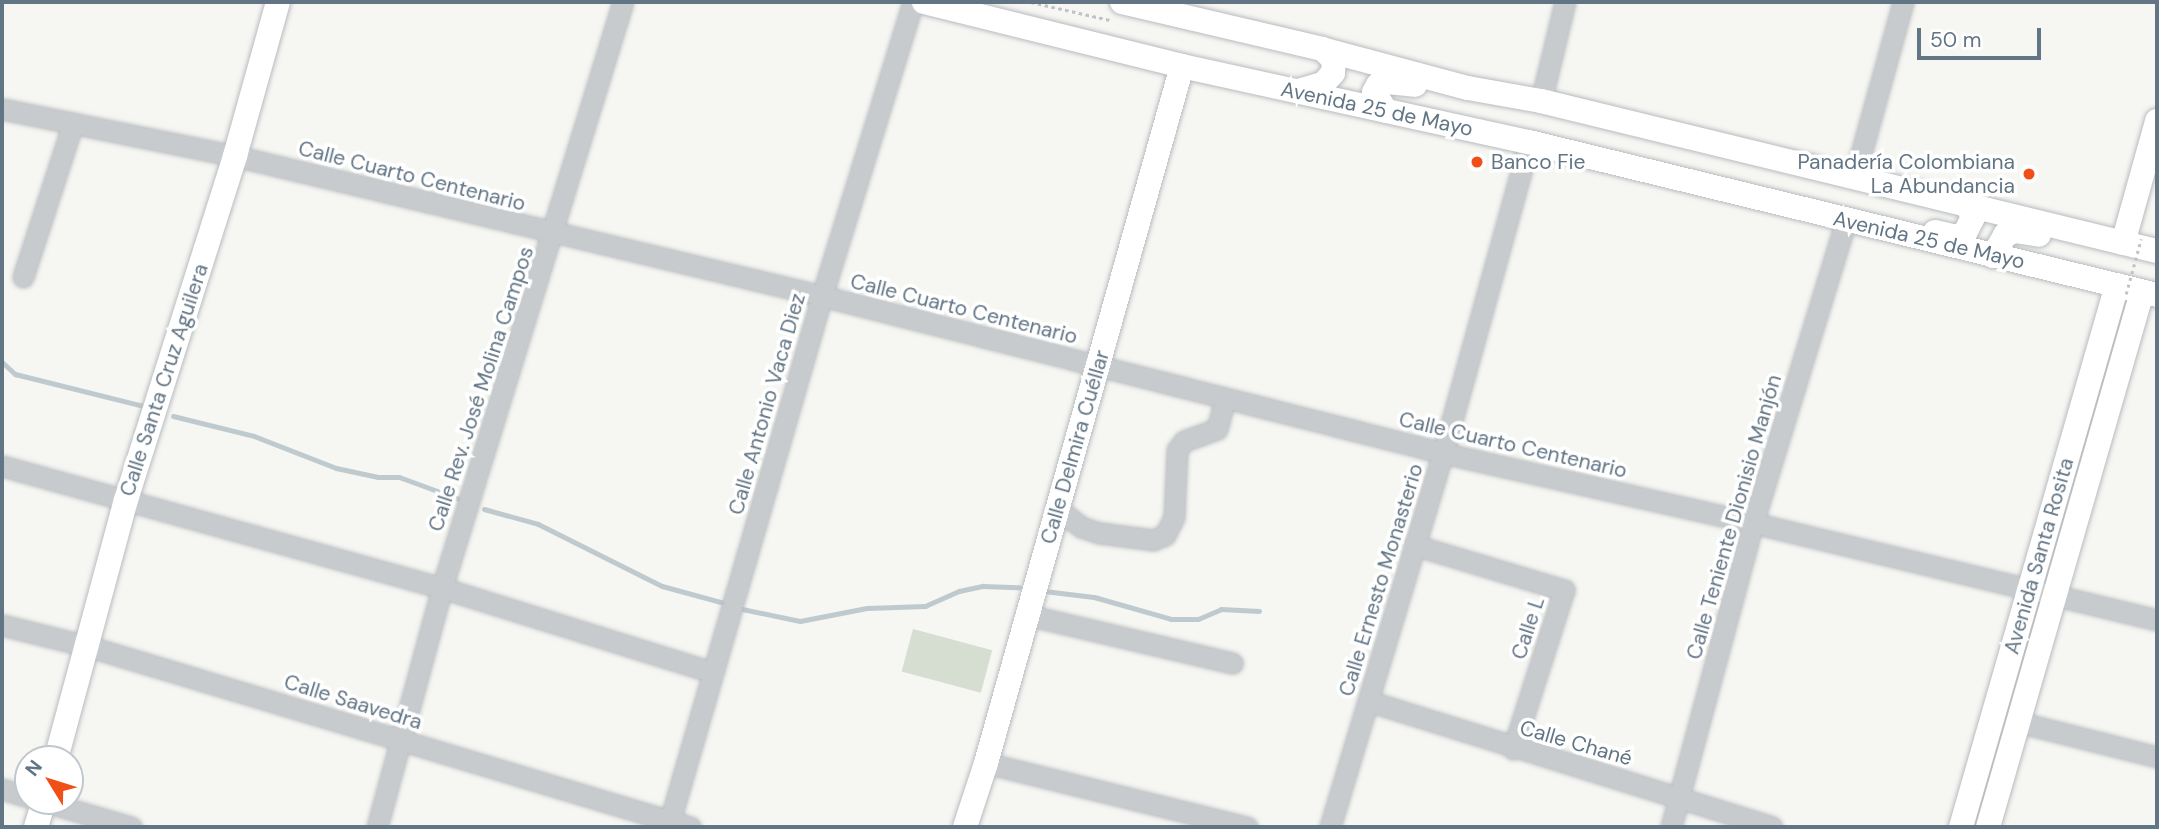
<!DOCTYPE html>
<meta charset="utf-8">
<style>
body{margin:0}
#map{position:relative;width:2159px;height:829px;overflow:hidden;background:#f6f6f2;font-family:"DM Sans",sans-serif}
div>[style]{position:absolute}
.green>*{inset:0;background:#d6ded2;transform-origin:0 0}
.stream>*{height:5px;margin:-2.5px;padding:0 2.5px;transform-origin:2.5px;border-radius:2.5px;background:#bfcacf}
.path>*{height:2.5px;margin-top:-1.25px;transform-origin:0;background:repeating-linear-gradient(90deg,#c0c2c4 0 3.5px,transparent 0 7px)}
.roads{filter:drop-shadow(0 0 2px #b8bcc0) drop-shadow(0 0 2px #b8bcc0)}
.minor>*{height:19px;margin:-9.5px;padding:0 9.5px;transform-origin:9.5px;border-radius:9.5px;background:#c8cbce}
.major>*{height:24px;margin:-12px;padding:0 12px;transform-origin:12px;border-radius:12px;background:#fff}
.path-bridge>*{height:2.5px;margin-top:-1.25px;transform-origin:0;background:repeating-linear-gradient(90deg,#c0c2c4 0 3.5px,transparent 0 7px)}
.dots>*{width:19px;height:19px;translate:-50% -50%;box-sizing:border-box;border:4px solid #fff;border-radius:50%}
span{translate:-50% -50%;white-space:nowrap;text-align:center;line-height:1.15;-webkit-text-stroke:7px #fff;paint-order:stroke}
.street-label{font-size:21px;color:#627585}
.poi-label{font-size:21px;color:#627585}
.left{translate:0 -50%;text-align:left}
.right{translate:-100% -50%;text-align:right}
.frame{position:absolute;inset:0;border:4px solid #627585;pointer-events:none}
.north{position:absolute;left:14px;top:745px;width:70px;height:70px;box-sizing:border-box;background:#fff;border:2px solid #c0c8ce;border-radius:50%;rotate:308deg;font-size:19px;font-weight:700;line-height:28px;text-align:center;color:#627585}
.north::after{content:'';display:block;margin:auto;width:24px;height:32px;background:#f04f18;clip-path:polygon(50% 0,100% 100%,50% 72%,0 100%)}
.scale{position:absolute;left:1917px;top:28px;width:124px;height:32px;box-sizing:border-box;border:4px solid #627585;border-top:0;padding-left:9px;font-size:21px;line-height:24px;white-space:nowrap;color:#627585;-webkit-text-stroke:5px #fff;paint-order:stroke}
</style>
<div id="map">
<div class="green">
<i style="left:913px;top:629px;width:82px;height:44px;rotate:15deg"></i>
</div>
<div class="stream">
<i style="left:2px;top:362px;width:18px;rotate:43deg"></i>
<i style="left:15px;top:374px;width:136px;rotate:14deg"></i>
<i style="left:173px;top:416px;width:83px;rotate:13.9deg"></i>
<i style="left:254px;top:436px;width:88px;rotate:21.3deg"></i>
<i style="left:336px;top:468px;width:43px;rotate:12.1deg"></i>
<i style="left:378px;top:477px;width:21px"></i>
<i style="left:399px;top:477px;width:64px;rotate:20.1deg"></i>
<i style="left:484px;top:509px;width:56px;rotate:15.5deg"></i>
<i style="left:538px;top:524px;width:139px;rotate:26.6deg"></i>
<i style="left:662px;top:586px;width:64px;rotate:15.3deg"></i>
<i style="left:1044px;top:591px;width:50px;rotate:6.8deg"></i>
<i style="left:1094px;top:597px;width:80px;rotate:15.9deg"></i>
<i style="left:1171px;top:619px;width:27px"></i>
<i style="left:1198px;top:619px;width:25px;rotate:-23deg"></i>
<i style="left:1221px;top:609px;width:38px;rotate:3deg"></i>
<i style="left:742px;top:609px;width:59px;rotate:11.7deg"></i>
<i style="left:800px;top:621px;width:68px;rotate:-11deg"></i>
<i style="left:867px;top:608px;width:58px;rotate:-2deg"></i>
<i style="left:925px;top:606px;width:37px;rotate:-24deg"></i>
<i style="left:959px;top:591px;width:25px;rotate:-12deg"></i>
<i style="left:983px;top:586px;width:36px;rotate:2deg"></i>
</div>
<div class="path">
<i style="left:1031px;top:2px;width:81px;rotate:12.8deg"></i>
</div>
<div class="roads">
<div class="minor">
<i style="left:1541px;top:101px;width:102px;rotate:-76.4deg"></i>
<i style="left:2px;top:109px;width:238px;rotate:11.4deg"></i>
<i style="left:235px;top:156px;width:603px;rotate:13.41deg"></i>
<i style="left:822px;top:296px;width:641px;rotate:14.19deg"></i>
<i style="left:1443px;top:453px;width:318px;rotate:12.7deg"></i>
<i style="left:1753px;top:523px;width:415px;rotate:13.5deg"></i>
<i style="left:1854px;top:179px;width:184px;rotate:-74.5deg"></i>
<i style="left:23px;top:277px;width:162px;rotate:-72deg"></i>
<i style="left:2px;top:466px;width:457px;rotate:15.5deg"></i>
<i style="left:442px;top:588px;width:283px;rotate:17.3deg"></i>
<i style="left:1058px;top:509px;width:29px;rotate:38deg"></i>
<i style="left:1081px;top:527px;width:20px;rotate:18deg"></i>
<i style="left:1100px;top:533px;width:53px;rotate:7.5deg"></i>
<i style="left:1153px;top:540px;width:13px;rotate:-23deg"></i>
<i style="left:1165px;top:535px;width:20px;rotate:-63deg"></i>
<i style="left:1174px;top:517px;width:67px;rotate:-87.4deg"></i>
<i style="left:1177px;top:450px;width:11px;rotate:-52deg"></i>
<i style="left:1184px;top:441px;width:35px;rotate:-20deg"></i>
<i style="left:1217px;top:429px;width:31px;rotate:-75deg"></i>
<i style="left:1414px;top:545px;width:157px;rotate:16.7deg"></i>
<i style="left:1564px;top:590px;width:167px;rotate:107.8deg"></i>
<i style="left:1027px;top:615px;width:211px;rotate:13.2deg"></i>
<i style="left:2px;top:625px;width:88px;rotate:13.9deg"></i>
<i style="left:87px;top:646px;width:630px;rotate:16.71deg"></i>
<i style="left:1368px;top:701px;width:423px;rotate:17.3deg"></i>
<i style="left:2018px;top:722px;width:143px;rotate:14.1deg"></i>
<i style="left:986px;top:763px;width:269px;rotate:13.8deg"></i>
<i style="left:2px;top:789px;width:27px;rotate:17deg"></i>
<i style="left:42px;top:801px;width:93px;rotate:16.3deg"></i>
<i style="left:670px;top:821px;width:547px;rotate:-73.85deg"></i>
<i style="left:822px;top:296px;width:308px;rotate:-72.8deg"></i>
<i style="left:377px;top:827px;width:248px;rotate:-74.8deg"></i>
<i style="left:442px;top:588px;width:613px;rotate:-72.84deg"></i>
<i style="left:1330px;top:827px;width:391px;rotate:-73.2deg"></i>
<i style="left:1443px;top:453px;width:323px;rotate:-74.5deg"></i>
<i style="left:1671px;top:827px;width:315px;rotate:-74.9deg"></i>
<i style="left:1753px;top:523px;width:316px;rotate:-72.9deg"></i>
</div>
<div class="major">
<i style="left:924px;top:2px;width:266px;rotate:13.9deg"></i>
<i style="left:1182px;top:66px;width:355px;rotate:12.4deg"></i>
<i style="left:1529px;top:142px;width:646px;rotate:13.69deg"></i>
<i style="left:1122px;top:2px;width:205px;rotate:13.2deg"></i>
<i style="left:1322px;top:49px;width:151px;rotate:15deg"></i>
<i style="left:1468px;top:88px;width:74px;rotate:10.1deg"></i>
<i style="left:1541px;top:101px;width:634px;rotate:13.69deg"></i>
<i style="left:1298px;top:91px;width:26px;rotate:-16deg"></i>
<i style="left:1323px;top:84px;width:15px;rotate:-48deg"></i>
<i style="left:1333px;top:73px;width:13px;rotate:-86deg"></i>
<i style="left:1334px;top:60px;width:16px;rotate:-137deg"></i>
<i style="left:1386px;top:111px;width:22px;rotate:-122deg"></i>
<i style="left:1374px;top:92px;width:8px;rotate:-60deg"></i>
<i style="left:1378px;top:85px;width:9px;rotate:-18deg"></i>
<i style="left:1387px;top:82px;width:28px;rotate:6deg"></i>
<i style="left:1935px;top:232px;width:22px;rotate:13deg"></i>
<i style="left:1956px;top:237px;width:10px;rotate:-24deg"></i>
<i style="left:1965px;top:233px;width:18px;rotate:-63deg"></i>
<i style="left:1973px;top:217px;width:11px;rotate:-117deg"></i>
<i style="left:2123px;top:243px;width:127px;rotate:-74.4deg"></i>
<i style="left:1993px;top:256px;width:24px;rotate:-60deg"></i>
<i style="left:2005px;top:235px;width:11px;rotate:-22deg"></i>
<i style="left:2015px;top:231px;width:24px;rotate:9deg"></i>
<i style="left:56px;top:759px;width:268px;rotate:-74.9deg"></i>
<i style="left:126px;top:500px;width:361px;rotate:-72.4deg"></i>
<i style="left:235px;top:156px;width:160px;rotate:-74.4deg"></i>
<i style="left:36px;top:827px;width:27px;rotate:-73deg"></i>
<i style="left:965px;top:827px;width:67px;rotate:-71.8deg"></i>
<i style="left:986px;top:763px;width:724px;rotate:-74.29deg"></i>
<i style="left:1961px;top:827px;width:564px;rotate:-73.94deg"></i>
<i style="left:1988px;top:827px;width:557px;rotate:-73.94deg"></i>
</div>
</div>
<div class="path-bridge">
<i style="left:2126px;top:294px;width:57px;rotate:-74.7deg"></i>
</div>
<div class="dots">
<i style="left:1477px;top:162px;background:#f04f18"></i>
<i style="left:2029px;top:174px;background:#f04f18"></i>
</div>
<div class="street-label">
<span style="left:1377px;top:109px;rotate:12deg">Avenida 25 de Mayo</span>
<span style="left:412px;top:176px;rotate:14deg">Calle Cuarto Centenario</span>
<span style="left:1929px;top:240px;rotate:13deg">Avenida 25 de Mayo</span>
<span style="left:964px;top:309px;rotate:14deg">Calle Cuarto Centenario</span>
<span style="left:164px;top:380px;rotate:-72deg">Calle Santa Cruz Aguilera</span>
<span style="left:481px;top:389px;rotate:-72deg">Calle Rev. José Molina Campos</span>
<span style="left:767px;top:404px;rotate:-74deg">Calle Antonio Vaca Diez</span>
<span style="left:1513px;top:445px;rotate:13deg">Calle Cuarto Centenario</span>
<span style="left:1075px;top:447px;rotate:-74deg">Calle Delmira Cuéllar</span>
<span style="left:1734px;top:517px;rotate:-74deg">Calle Teniente Dionisio Manjón</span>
<span style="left:2039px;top:556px;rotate:-74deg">Avenida Santa Rosita</span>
<span style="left:1381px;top:580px;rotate:-73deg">Calle Ernesto Monasterio</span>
<span style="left:1528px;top:628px;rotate:-72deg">Calle L</span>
<span style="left:353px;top:702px;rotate:17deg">Calle Saavedra</span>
<span style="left:1576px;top:743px;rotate:16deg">Calle Chané</span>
</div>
<div class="poi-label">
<span class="left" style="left:1491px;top:162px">Banco Fie</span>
<span class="right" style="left:2015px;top:174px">Panadería Colombiana<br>La Abundancia</span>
</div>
<div class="frame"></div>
<div class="north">N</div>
<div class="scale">50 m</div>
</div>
